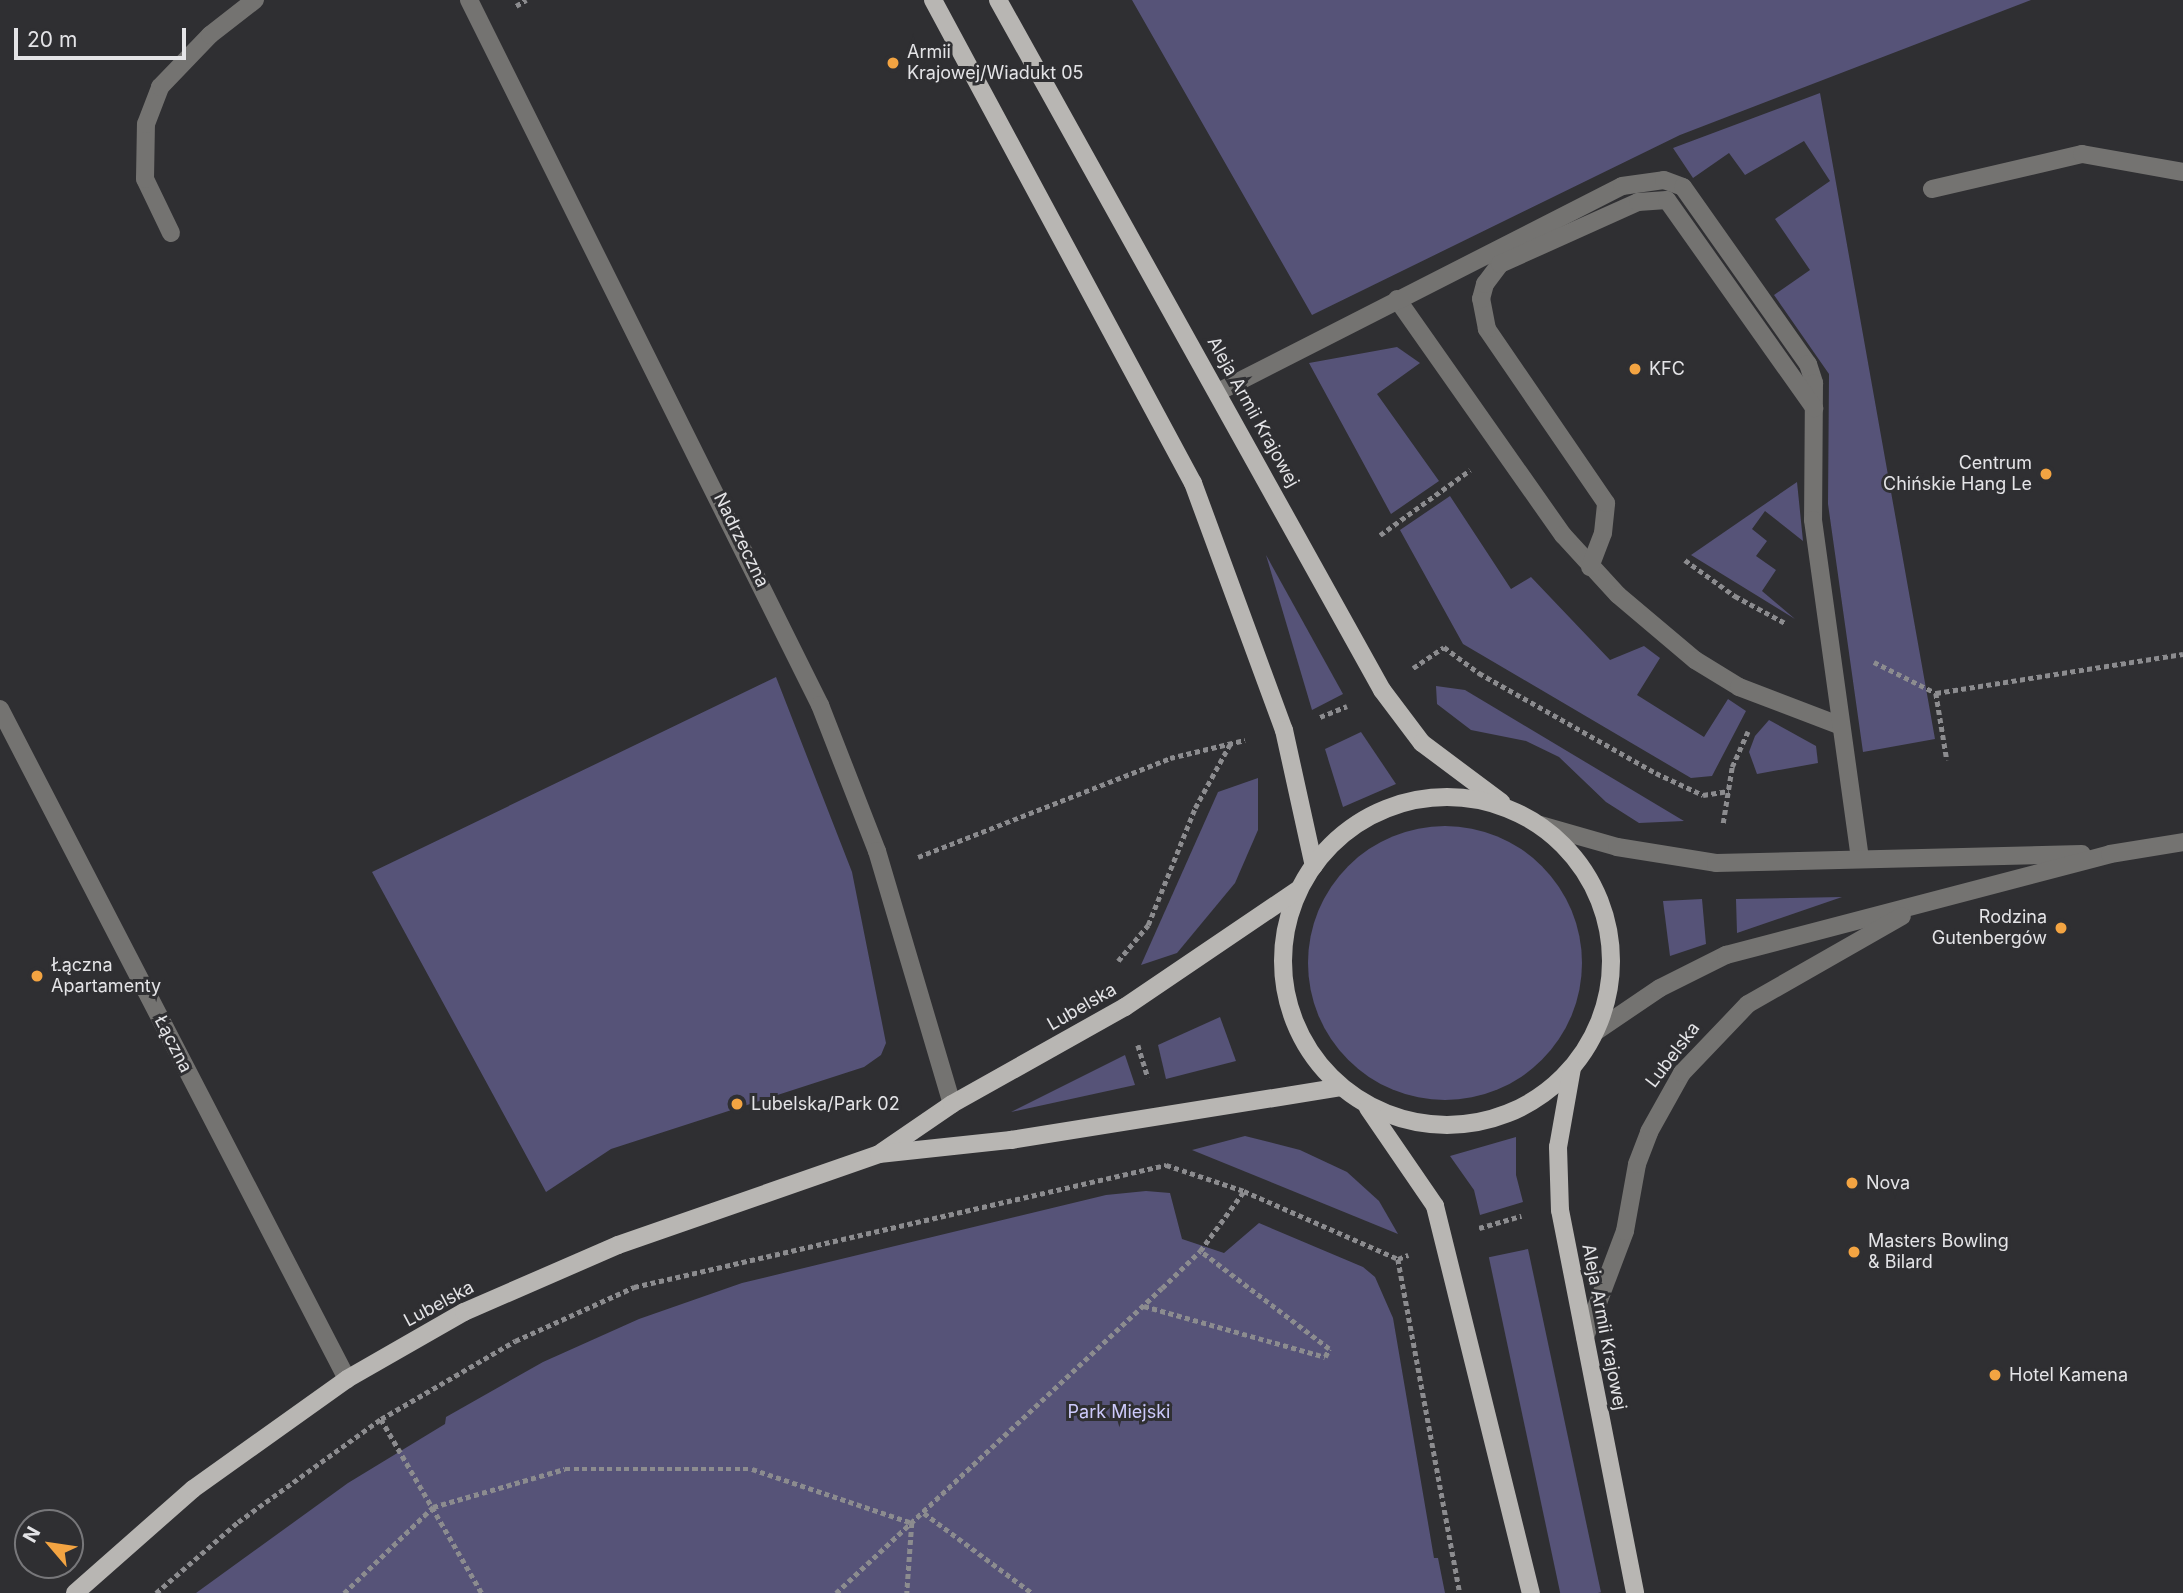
<!DOCTYPE html>
<meta charset="utf-8">
<style>
body{margin:0}
#map{position:relative;width:2183px;height:1593px;overflow:hidden;background:#2f2f32;font-family:Inter,sans-serif}
div>[style]{position:absolute}
.green>*{inset:0;background:#565378;transform-origin:0 0}
.round{border-radius:50%}
.path>*{height:4.5px;margin-top:-2.25px;transform-origin:0;background:repeating-linear-gradient(90deg,#8c8c8f 0 5px,transparent 0 8.5px)}
.minor>*{height:18px;margin:-9px;padding:0 9px;transform-origin:9px;border-radius:9px;background:#747371}
.major>*{height:18px;margin:-9px;padding:0 9px;transform-origin:9px;border-radius:9px;background:#b8b6b3}
.major>.ring{margin:-9px;padding:0;box-sizing:content-box;background:none;border:18px solid #b8b6b3;border-radius:50%}
.dots>*{width:19px;height:19px;translate:-50% -50%;box-sizing:border-box;border:4px solid #2f2f32;border-radius:50%}
span{translate:-50% -50%;white-space:nowrap;text-align:center;line-height:1.15;-webkit-text-stroke:6px #2f2f32;paint-order:stroke}
.poi-label{font-size:18px;color:#e4e4e7}
.left{translate:0 -50%;text-align:left}
.right{translate:-100% -50%;text-align:right}
.street-label{font-size:18px;color:#e4e4e7}
.park-label{font-size:18px;color:#cdcafb}
.north{position:absolute;left:14px;top:1509px;width:70px;height:70px;box-sizing:border-box;background:#2f2f32;border:2px solid #77777a;border-radius:50%;rotate:299deg;font-size:19px;font-weight:700;line-height:28px;text-align:center;color:#e4e4e7}
.north::after{content:'';display:block;margin:auto;width:24px;height:32px;background:#f3a442;clip-path:polygon(50% 0,100% 100%,50% 72%,0 100%)}
.scale{position:absolute;left:14px;top:28px;width:172px;height:32px;box-sizing:border-box;border:4px solid #e4e4e7;border-top:0;padding-left:9px;font-size:21px;line-height:24px;white-space:nowrap;color:#e4e4e7;-webkit-text-stroke:5px #2f2f32;paint-order:stroke}
</style>
<div id="map">
<div class="green">
<i style="clip-path:polygon(1132px 0,2031px 0,1680px 135px,1312px 315px)"></i>
<i style="clip-path:polygon(1820px 93px,1935px 739px,1863px 752px,1828px 504px,1829px 374px,1774px 295px,1810px 270px,1775px 219px,1830px 181px,1804px 141px,1745px 175px,1729px 153px,1693px 178px,1673px 148px)"></i>
<i style="clip-path:polygon(1397px 347px,1420px 363px,1377px 394px,1439px 481px,1391px 514px,1309px 363px)"></i>
<i style="clip-path:polygon(1797px 482px,1803px 541px,1765px 511px,1752px 529px,1767px 541px,1756px 556px,1776px 570px,1762px 591px,1795px 619px,1691px 555px)"></i>
<i style="clip-path:polygon(1450px 496px,1511px 589px,1531px 577px,1610px 660px,1644px 646px,1660px 658px,1637px 695px,1704px 737px,1728px 699px,1746px 711px,1712px 776px,1691px 778px,1463px 644px,1400px 530px)"></i>
<i style="clip-path:polygon(1266px 555px,1343px 694px,1312px 710px)"></i>
<i style="clip-path:polygon(776px 677px,852px 872px,886px 1043px,881px 1055px,864px 1067px,611px 1149px,546px 1192px,372px 872px)"></i>
<i style="clip-path:polygon(1436px 686px,1465px 690px,1684px 821px,1639px 823px,1606px 802px,1559px 757px,1526px 741px,1471px 730px,1437px 704px)"></i>
<i style="clip-path:polygon(1769px 720px,1816px 746px,1818px 763px,1757px 774px,1749px 752px,1755px 736px)"></i>
<i style="clip-path:polygon(1361px 732px,1396px 784px,1343px 807px,1325px 749px)"></i>
<i style="clip-path:polygon(1258px 778px,1258px 830px,1235px 883px,1177px 953px,1141px 965px,1218px 792px)"></i>
<i class="round" style="left:1308px;top:826px;width:274px;height:274px"></i>
<i style="clip-path:polygon(1842px 897px,1737px 933px,1736px 899px)"></i>
<i style="clip-path:polygon(1702px 899px,1706px 944px,1670px 956px,1663px 901px)"></i>
<i style="clip-path:polygon(1220px 1017px,1236px 1061px,1166px 1079px,1158px 1045px)"></i>
<i style="clip-path:polygon(1125px 1055px,1135px 1085px,1011px 1112px)"></i>
<i style="clip-path:polygon(1245px 1136px,1300px 1150px,1347px 1172px,1379px 1201px,1398px 1234px,1192px 1150px)"></i>
<i style="clip-path:polygon(1516px 1137px,1516px 1175px,1523px 1202px,1480px 1215px,1474px 1190px,1450px 1156px)"></i>
<i style="clip-path:polygon(1146px 1191px,1170px 1193px,1182px 1239px,1224px 1253px,1259px 1223px,1363px 1267px,1375px 1277px,1393px 1318px,1434px 1558px,1438px 1558px,1445px 1593px,196px 1593px,348px 1483px,445px 1424px,446px 1417px,543px 1362px,639px 1319px,742px 1283px,1106px 1195px)"></i>
<i style="left:1528px;top:1249px;width:351px;height:40px;rotate:78deg"></i>
</div>
<div class="path">
<i style="left:516px;top:6px;width:12px;rotate:-31deg"></i>
<i style="left:1380px;top:535px;width:111px;rotate:-35.8deg"></i>
<i style="left:1685px;top:560px;width:62px;rotate:35.8deg"></i>
<i style="left:1735px;top:596px;width:59px;rotate:28.3deg"></i>
<i style="left:1874px;top:662px;width:69px;rotate:26.6deg"></i>
<i style="left:1936px;top:693px;width:250px;rotate:-9deg"></i>
<i style="left:1413px;top:668px;width:37px;rotate:-34deg"></i>
<i style="left:1444px;top:647px;width:44px;rotate:36.6deg"></i>
<i style="left:1479px;top:673px;width:203px;rotate:29.5deg"></i>
<i style="left:1656px;top:773px;width:52px;rotate:25.1deg"></i>
<i style="left:1703px;top:795px;width:26px;rotate:-9deg"></i>
<i style="left:1936px;top:693px;width:68px;rotate:80.7deg"></i>
<i style="left:1320px;top:717px;width:29px;rotate:-22deg"></i>
<i style="left:1723px;top:823px;width:57px;rotate:-80.9deg"></i>
<i style="left:1732px;top:767px;width:39px;rotate:-66deg"></i>
<i style="left:918px;top:857px;width:271px;rotate:-21.4deg"></i>
<i style="left:1170px;top:758px;width:77px;rotate:-13.5deg"></i>
<i style="left:1118px;top:961px;width:47px;rotate:-50.2deg"></i>
<i style="left:1148px;top:925px;width:126px;rotate:-68.1deg"></i>
<i style="left:1195px;top:808px;width:73px;rotate:-61.3deg"></i>
<i style="left:1138px;top:1045px;width:34px;rotate:73deg"></i>
<i style="left:1479px;top:1228px;width:44px;rotate:-15.9deg"></i>
<i style="left:1398px;top:1259px;width:340px;rotate:79.5deg"></i>
<i style="left:1144px;top:1306px;width:188px;rotate:15.7deg"></i>
<i style="left:1325px;top:1357px;width:9px;rotate:-63deg"></i>
<i style="left:1329px;top:1349px;width:162px;rotate:-142.8deg"></i>
<i style="left:381px;top:1419px;width:201px;rotate:59.9deg"></i>
<i style="left:924px;top:1513px;width:134px;rotate:36.5deg"></i>
<i style="left:156px;top:1593px;width:108px;rotate:-40.9deg"></i>
<i style="left:238px;top:1522px;width:176px;rotate:-35.8deg"></i>
<i style="left:381px;top:1419px;width:155px;rotate:-30.2deg"></i>
<i style="left:515px;top:1341px;width:131px;rotate:-24.4deg"></i>
<i style="left:634px;top:1287px;width:546px;rotate:-12.92deg"></i>
<i style="left:1166px;top:1165px;width:82px;rotate:18.4deg"></i>
<i style="left:1244px;top:1191px;width:168px;rotate:23.8deg"></i>
<i style="left:1398px;top:1259px;width:11px;rotate:-22deg"></i>
<i style="left:344px;top:1593px;width:124px;rotate:-44deg"></i>
<i style="left:433px;top:1507px;width:137px;rotate:-16.1deg"></i>
<i style="left:565px;top:1469px;width:187px"></i>
<i style="left:752px;top:1469px;width:169px;rotate:18.6deg"></i>
<i style="left:912px;top:1523px;width:70px;rotate:94.1deg"></i>
<i style="left:836px;top:1593px;width:446px;rotate:-43.1deg"></i>
<i style="left:1162px;top:1288px;width:53px;rotate:-44.2deg"></i>
<i style="left:1200px;top:1251px;width:74px;rotate:-53.7deg"></i>
</div>
<div class="minor">
<i style="left:469px;top:0;width:788px;rotate:63.53deg"></i>
<i style="left:820px;top:705px;width:157px;rotate:68.7deg"></i>
<i style="left:877px;top:851px;width:264px;rotate:73.5deg"></i>
<i style="left:1932px;top:189px;width:154px;rotate:-13.1deg"></i>
<i style="left:2082px;top:154px;width:103px;rotate:10.1deg"></i>
<i style="left:171px;top:233px;width:60px;rotate:-115.7deg"></i>
<i style="left:145px;top:179px;width:55px;rotate:-89deg"></i>
<i style="left:146px;top:124px;width:40px;rotate:-69deg"></i>
<i style="left:160px;top:87px;width:72px;rotate:-46.1deg"></i>
<i style="left:210px;top:35px;width:57px;rotate:-37.9deg"></i>
<i style="left:1397px;top:299px;width:289px;rotate:54.9deg"></i>
<i style="left:1563px;top:535px;width:81px;rotate:47.5deg"></i>
<i style="left:1618px;top:595px;width:101px;rotate:40.2deg"></i>
<i style="left:1695px;top:660px;width:52px;rotate:31.5deg"></i>
<i style="left:1739px;top:687px;width:109px;rotate:20.9deg"></i>
<i style="left:1218px;top:392px;width:453px;rotate:-27deg"></i>
<i style="left:1622px;top:186px;width:42px;rotate:-8.1deg"></i>
<i style="left:1664px;top:180px;width:20px;rotate:20deg"></i>
<i style="left:1683px;top:187px;width:217px;rotate:54.8deg"></i>
<i style="left:1808px;top:364px;width:20px;rotate:72deg"></i>
<i style="left:1814px;top:383px;width:137px;rotate:90.4deg"></i>
<i style="left:1813px;top:520px;width:341px;rotate:82.1deg"></i>
<i style="left:1590px;top:567px;width:36px;rotate:-69deg"></i>
<i style="left:1603px;top:533px;width:30px;rotate:-84deg"></i>
<i style="left:1606px;top:503px;width:211px;rotate:-124.4deg"></i>
<i style="left:1487px;top:329px;width:31px;rotate:-101deg"></i>
<i style="left:1481px;top:299px;width:16px;rotate:-75deg"></i>
<i style="left:1485px;top:284px;width:25px;rotate:-53deg"></i>
<i style="left:1500px;top:264px;width:151px;rotate:-24.2deg"></i>
<i style="left:1638px;top:202px;width:29px;rotate:-4deg"></i>
<i style="left:1667px;top:200px;width:255px;rotate:54.7deg"></i>
<i style="left:0;top:709px;width:755px;rotate:62.62deg"></i>
<i style="left:1540px;top:825px;width:80px;rotate:15.9deg"></i>
<i style="left:1617px;top:847px;width:100px;rotate:9.2deg"></i>
<i style="left:1716px;top:863px;width:366px;rotate:-1.4deg"></i>
<i style="left:1595px;top:1032px;width:78px;rotate:-34.1deg"></i>
<i style="left:1660px;top:988px;width:74px;rotate:-26.6deg"></i>
<i style="left:1726px;top:955px;width:397px;rotate:-14.7deg"></i>
<i style="left:2110px;top:854px;width:74px;rotate:-9.3deg"></i>
<i style="left:1585px;top:1337px;width:113px;rotate:-69.3deg"></i>
<i style="left:1625px;top:1231px;width:68px;rotate:-79.8deg"></i>
<i style="left:1637px;top:1164px;width:34px;rotate:-69deg"></i>
<i style="left:1649px;top:1132px;width:68px;rotate:-60.8deg"></i>
<i style="left:1682px;top:1073px;width:95px;rotate:-46.3deg"></i>
<i style="left:1748px;top:1004px;width:177px;rotate:-29.7deg"></i>
</div>
<div class="major">
<i style="left:933px;top:0;width:549px;rotate:61.71deg"></i>
<i style="left:1193px;top:483px;width:263px;rotate:69.8deg"></i>
<i style="left:1284px;top:730px;width:139px;rotate:77.6deg"></i>
<i style="left:998px;top:0;width:790px;rotate:60.9deg"></i>
<i style="left:1382px;top:690px;width:66px;rotate:53deg"></i>
<i style="left:1422px;top:743px;width:99px;rotate:36.8deg"></i>
<i class="ring" style="left:1283px;top:797px;width:310px;height:310px"></i>
<i style="left:1572px;top:1068px;width:80px;rotate:100deg"></i>
<i style="left:1558px;top:1147px;width:63px;rotate:88.2deg"></i>
<i style="left:1560px;top:1210px;width:390px;rotate:78.9deg"></i>
<i style="left:1368px;top:1108px;width:119px;rotate:55.6deg"></i>
<i style="left:1435px;top:1206px;width:399px;rotate:76.1deg"></i>
<i style="left:882px;top:1152px;width:85px;rotate:-34.4deg"></i>
<i style="left:952px;top:1104px;width:198px;rotate:-29.3deg"></i>
<i style="left:1125px;top:1007px;width:210px;rotate:-34.1deg"></i>
<i style="left:75px;top:1593px;width:157px;rotate:-41.4deg"></i>
<i style="left:193px;top:1489px;width:189px;rotate:-35.5deg"></i>
<i style="left:347px;top:1379px;width:135px;rotate:-29.8deg"></i>
<i style="left:464px;top:1312px;width:168px;rotate:-23.5deg"></i>
<i style="left:618px;top:1245px;width:276px;rotate:-19.2deg"></i>
<i style="left:879px;top:1154px;width:133px;rotate:-6.1deg"></i>
<i style="left:1011px;top:1140px;width:334px;rotate:-9.1deg"></i>
</div>
<div class="dots">
<i style="left:893px;top:63px;background:#f3a442"></i>
<i style="left:1635px;top:369px;background:#f3a442"></i>
<i style="left:2046px;top:474px;background:#f3a442"></i>
<i style="left:2061px;top:928px;background:#f3a442"></i>
<i style="left:37px;top:976px;background:#f3a442"></i>
<i style="left:737px;top:1104px;background:#f3a442"></i>
<i style="left:1852px;top:1183px;background:#f3a442"></i>
<i style="left:1854px;top:1252px;background:#f3a442"></i>
<i style="left:1995px;top:1375px;background:#f3a442"></i>
</div>
<div class="poi-label">
<span class="left" style="left:907px;top:63px">Armii<br>Krajowej/Wiadukt 05</span>
<span class="left" style="left:1649px;top:369px">KFC</span>
<span class="right" style="left:2032px;top:474px">Centrum<br>Chińskie Hang Le</span>
<span class="right" style="left:2047px;top:928px">Rodzina<br>Gutenbergów</span>
<span class="left" style="left:51px;top:976px">Łączna<br>Apartamenty</span>
<span class="left" style="left:751px;top:1104px">Lubelska/Park 02</span>
<span class="left" style="left:1866px;top:1183px">Nova</span>
<span class="left" style="left:1868px;top:1252px">Masters Bowling<br>&amp; Bilard</span>
<span class="left" style="left:2009px;top:1375px">Hotel Kamena</span>
</div>
<div class="street-label">
<span style="left:1253px;top:412px;rotate:61deg">Aleja Armii Krajowej</span>
<span style="left:741px;top:540px;rotate:64deg">Nadrzeczna</span>
<span style="left:1082px;top:1007px;rotate:-30deg">Lubelska</span>
<span style="left:173px;top:1044px;rotate:63deg">Łączna</span>
<span style="left:1673px;top:1055px;rotate:-53deg">Lubelska</span>
<span style="left:439px;top:1304px;rotate:-28deg">Lubelska</span>
<span style="left:1604px;top:1327px;rotate:79deg">Aleja Armii Krajowej</span>
</div>
<div class="park-label">
<span style="left:1119px;top:1412px">Park Miejski</span>
</div>
<div class="north">N</div>
<div class="scale">20 m</div>
</div>
